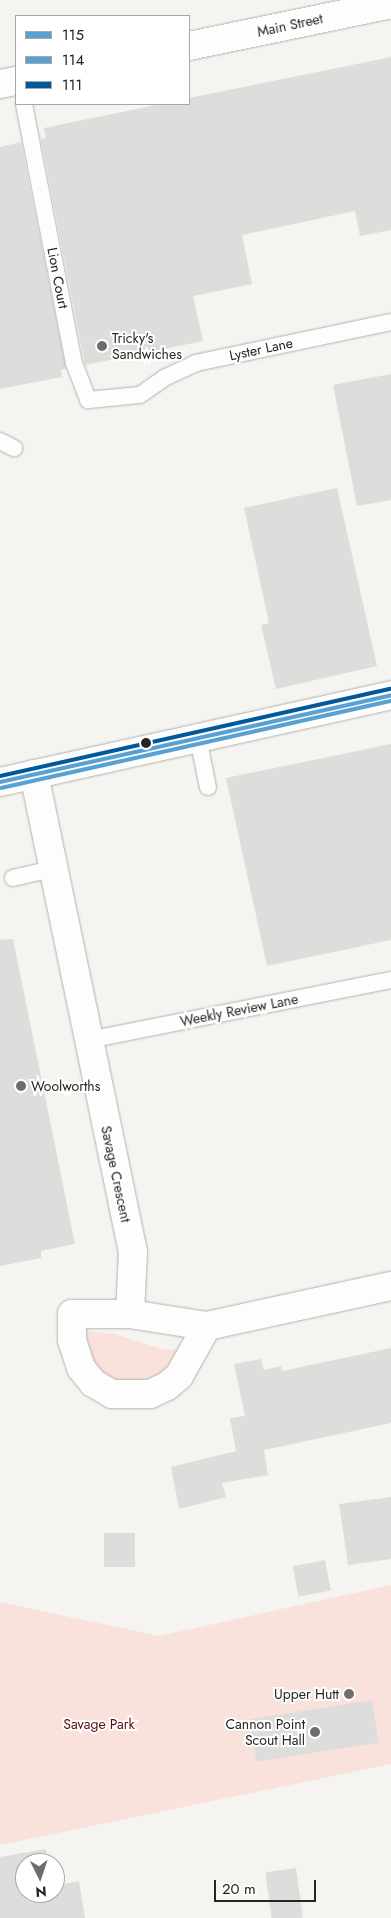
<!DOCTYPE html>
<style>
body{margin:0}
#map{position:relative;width:391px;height:1918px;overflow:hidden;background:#f5f4f0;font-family:Jost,sans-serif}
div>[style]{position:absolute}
.green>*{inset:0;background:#f9e1dc}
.building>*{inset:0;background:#dddddb;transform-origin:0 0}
.roads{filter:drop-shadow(0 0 1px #b3b2af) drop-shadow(0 0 1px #b3b2af)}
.service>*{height:16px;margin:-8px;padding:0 8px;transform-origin:8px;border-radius:8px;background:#fefdfd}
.minor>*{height:28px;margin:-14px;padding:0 14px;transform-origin:14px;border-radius:14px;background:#fefdfd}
.tertiary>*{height:28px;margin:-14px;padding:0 14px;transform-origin:14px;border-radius:14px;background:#fefdfd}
.bus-1>*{height:4px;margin:-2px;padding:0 2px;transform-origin:2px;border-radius:2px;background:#58a2d3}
.bus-2>*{height:4px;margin:-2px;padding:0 2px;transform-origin:2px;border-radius:2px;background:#58a2d3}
.bus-3>*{height:4px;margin:-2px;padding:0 2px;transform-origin:2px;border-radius:2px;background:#00599c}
.dots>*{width:14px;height:14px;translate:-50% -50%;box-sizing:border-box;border:2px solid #fff;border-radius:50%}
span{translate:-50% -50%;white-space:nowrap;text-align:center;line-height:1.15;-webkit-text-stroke:4px #fff;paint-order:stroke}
.street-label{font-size:14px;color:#252421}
.poi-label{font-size:14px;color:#252421}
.left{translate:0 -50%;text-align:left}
.right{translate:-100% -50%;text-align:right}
.park-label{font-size:14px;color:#580d0f}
.legend{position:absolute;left:15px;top:15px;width:175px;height:90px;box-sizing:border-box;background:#fff;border:1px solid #a8a7a6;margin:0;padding:6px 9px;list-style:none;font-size:15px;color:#252421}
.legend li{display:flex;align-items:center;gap:10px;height:25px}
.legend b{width:25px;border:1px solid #a8a7a6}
.north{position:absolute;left:15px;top:1853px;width:50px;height:50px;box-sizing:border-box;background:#fff;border:1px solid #a8a7a6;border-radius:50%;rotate:176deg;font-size:14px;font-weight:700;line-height:20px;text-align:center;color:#252421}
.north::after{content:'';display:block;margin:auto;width:18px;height:22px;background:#6e6d69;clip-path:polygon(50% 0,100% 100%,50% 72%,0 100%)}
.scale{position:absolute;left:214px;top:1880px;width:102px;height:22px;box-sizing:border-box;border:2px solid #252421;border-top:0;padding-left:6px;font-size:15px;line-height:18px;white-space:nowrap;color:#252421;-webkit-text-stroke:4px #fff;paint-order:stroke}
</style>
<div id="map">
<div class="green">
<i style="clip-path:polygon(85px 1331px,115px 1334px,165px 1350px,180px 1349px,164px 1376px,126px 1386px,99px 1372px,87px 1354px)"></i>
<i style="clip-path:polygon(391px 1585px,391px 1764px,0 1845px,0 1602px,159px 1636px)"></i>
</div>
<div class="building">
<i style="clip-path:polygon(391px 57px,391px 230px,360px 236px,355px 211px,242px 235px,252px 284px,193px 296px,203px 341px,85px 365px,41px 139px,46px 138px,44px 128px,161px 104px,189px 104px,189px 98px)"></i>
<i style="clip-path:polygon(21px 142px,66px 369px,61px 370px,62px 377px,0 389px,0 147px)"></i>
<i style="clip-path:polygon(391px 374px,391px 500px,357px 506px,333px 385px)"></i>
<i style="clip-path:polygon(337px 488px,377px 666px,276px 689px,261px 625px,269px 623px,244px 508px)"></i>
<i style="clip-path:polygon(391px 744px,391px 940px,267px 966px,226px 778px)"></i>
<i style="clip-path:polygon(13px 939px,75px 1244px,41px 1251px,41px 1258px,0 1266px,0 940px)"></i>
<i style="clip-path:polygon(391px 1348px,391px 1423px,264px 1450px,268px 1475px,222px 1483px,226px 1497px,179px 1509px,171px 1467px,236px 1451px,230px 1418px,245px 1416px,234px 1364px,261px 1359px,264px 1370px,281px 1366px,282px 1371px)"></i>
<i style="clip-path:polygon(391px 1497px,391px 1559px,348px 1565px,339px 1504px)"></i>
<i style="left:104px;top:1533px;width:31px;height:34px"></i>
<i style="left:325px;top:1560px;width:31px;height:33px;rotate:79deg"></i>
<i style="left:372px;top:1700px;width:43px;height:124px;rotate:81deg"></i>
<i style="clip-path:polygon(46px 1849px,48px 1863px,25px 1863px,25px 1893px,55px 1893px,55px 1886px,79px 1881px,85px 1918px,0 1918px,0 1857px)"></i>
<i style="left:296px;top:1868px;width:50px;height:31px;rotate:82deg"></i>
</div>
<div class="roads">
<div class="service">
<i style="left:24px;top:104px;width:264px;rotate:79.1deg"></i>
<i style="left:74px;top:363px;width:40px;rotate:69deg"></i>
<i style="left:88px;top:400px;width:52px;rotate:-5.5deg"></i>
<i style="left:140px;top:395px;width:29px;rotate:-35deg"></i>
<i style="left:164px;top:378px;width:35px;rotate:-25deg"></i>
<i style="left:196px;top:363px;width:199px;rotate:-11.9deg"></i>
<i style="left:0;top:441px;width:16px;rotate:27deg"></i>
<i style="left:198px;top:738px;width:50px;rotate:78.5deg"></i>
<i style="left:13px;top:878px;width:40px;rotate:-13deg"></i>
<i style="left:88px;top:1040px;width:309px;rotate:-11.2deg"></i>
</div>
<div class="minor">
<i style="left:189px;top:46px;width:206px;rotate:-11.7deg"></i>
<i style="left:0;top:84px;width:16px;rotate:-11deg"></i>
<i style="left:34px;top:774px;width:488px;rotate:78.3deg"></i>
<i style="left:133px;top:1252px;width:62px;rotate:92.8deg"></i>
<i style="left:130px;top:1314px;width:78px;rotate:8.9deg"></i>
<i style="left:207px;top:1326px;width:188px;rotate:-12.3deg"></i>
<i style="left:130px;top:1314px;width:58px;rotate:180deg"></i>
<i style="left:72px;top:1314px;width:26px;rotate:90deg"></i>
<i style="left:72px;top:1340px;width:29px;rotate:72deg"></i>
<i style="left:81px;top:1368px;width:19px;rotate:51deg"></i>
<i style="left:93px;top:1383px;width:22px;rotate:30deg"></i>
<i style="left:112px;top:1394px;width:38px"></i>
<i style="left:150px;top:1394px;width:19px;rotate:-25deg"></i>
<i style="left:167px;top:1386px;width:16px;rotate:-40deg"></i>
<i style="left:179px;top:1376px;width:57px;rotate:-60.8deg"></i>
</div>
<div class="tertiary">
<i style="left:0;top:782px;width:401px;rotate:-12.5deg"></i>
</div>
</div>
<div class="bus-1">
<i style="left:0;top:782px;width:401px;rotate:-12.5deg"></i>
</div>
<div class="bus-2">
<i style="left:1px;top:788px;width:400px;rotate:-12.6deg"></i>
</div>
<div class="bus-3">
<i style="left:0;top:776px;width:400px;rotate:-12.6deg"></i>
</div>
<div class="dots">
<i style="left:102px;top:346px;background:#6e6d69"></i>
<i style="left:146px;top:743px;background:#252421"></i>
<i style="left:21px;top:1086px;background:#6e6d69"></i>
<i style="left:349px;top:1694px;background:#6e6d69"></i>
<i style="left:315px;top:1732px;background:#6e6d69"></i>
</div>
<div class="street-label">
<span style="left:290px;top:25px;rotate:-12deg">Main Street</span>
<span style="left:58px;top:278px;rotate:79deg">Lion Court</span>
<span style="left:261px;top:349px;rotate:-12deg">Lyster Lane</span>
<span style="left:239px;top:1010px;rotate:-11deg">Weekly Review Lane</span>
<span style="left:116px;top:1174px;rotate:78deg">Savage Crescent</span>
</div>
<div class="poi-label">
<span class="left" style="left:112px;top:346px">Tricky's<br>Sandwiches</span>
<span class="left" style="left:31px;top:1086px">Woolworths</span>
<span class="right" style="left:339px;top:1694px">Upper Hutt</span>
<span class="right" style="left:305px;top:1732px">Cannon Point<br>Scout Hall</span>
</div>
<div class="park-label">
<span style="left:99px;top:1724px">Savage Park</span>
</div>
<ul class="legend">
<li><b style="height:6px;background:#58a2d3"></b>115</li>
<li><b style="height:6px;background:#58a2d3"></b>114</li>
<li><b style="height:6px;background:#00599c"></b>111</li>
</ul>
<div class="north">N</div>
<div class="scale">20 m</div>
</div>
